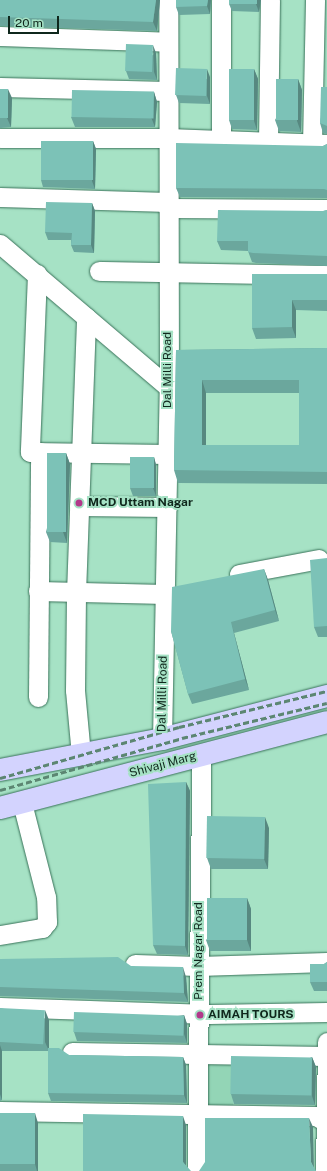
<!DOCTYPE html>
<style>
body{margin:0}
#map{position:relative;width:327px;height:1171px;overflow:hidden;background:#a6e2c5;font-family:"Public Sans",sans-serif}
div>[style]{position:absolute}
.built>*{inset:0;background:#93d5b6;transform-origin:0 0}
.roads{filter:drop-shadow(0 0 1px #397259) drop-shadow(0 0 1px #397259)}
.minor>*{height:19px;margin:-9.5px;padding:0 9.5px;transform-origin:9.5px;border-radius:9.5px;background:#fff}
.major>*{height:22px;margin:-11px;padding:0 11px;transform-origin:11px;border-radius:11px;background:#d3d3fe}
.rail>*{height:3px;margin-top:-1.5px;transform-origin:0;background:repeating-linear-gradient(90deg,#5c8672 0 6px,transparent 0 9px)}
.wall>*{inset:0;background:#6ba79d}
.shaded-wall>*{inset:0;background:#578880}
.building>*{inset:0;background:#7cc2b7;transform-origin:0 0}
.dots>*{width:11px;height:11px;translate:-50% -50%;box-sizing:border-box;border:2px solid #a6e2c5;border-radius:50%}
span{translate:-50% -50%;white-space:nowrap;text-align:center;line-height:1.15;-webkit-text-stroke:4px #a6e2c5;paint-order:stroke}
.street-label{font-size:12px;color:#0f271c}
.poi-label{font-size:12px;color:#0f271c;font-weight:700}
.left{translate:0 -50%;text-align:left}
.scale{position:absolute;left:8px;top:16px;width:51px;height:18px;box-sizing:border-box;border:2px solid #0f271c;border-top:0;padding-left:5px;font-size:12px;line-height:14px;white-space:nowrap;color:#0f271c;-webkit-text-stroke:3px #a6e2c5;paint-order:stroke}
</style>
<div id="map">
<div class="built">
<i style="left:208px;top:1058px;width:25px;height:51px"></i>
</div>
<div class="roads">
<div class="minor">
<i style="left:0;top:36px;width:168px;rotate:2deg"></i>
<i style="left:0;top:87px;width:168px;rotate:1.4deg"></i>
<i style="left:0;top:138px;width:168px"></i>
<i style="left:168px;top:138px;width:159px;rotate:2.2deg"></i>
<i style="left:221px;top:140px;width:140px;rotate:-90deg"></i>
<i style="left:268px;top:142px;width:142px;rotate:-89.2deg"></i>
<i style="left:312px;top:144px;width:144px;rotate:-88.8deg"></i>
<i style="left:0;top:197px;width:168px;rotate:1.7deg"></i>
<i style="left:168px;top:208px;width:159px;rotate:0.4deg"></i>
<i style="left:0;top:244px;width:222px;rotate:40.4deg"></i>
<i style="left:99px;top:271px;width:228px;rotate:1deg"></i>
<i style="left:37px;top:274px;width:178px;rotate:92.3deg"></i>
<i style="left:30px;top:452px;width:137px;rotate:0.8deg"></i>
<i style="left:79px;top:506px;width:88px;rotate:0.7deg"></i>
<i style="left:239px;top:574px;width:81px;rotate:-10.6deg"></i>
<i style="left:38px;top:591px;width:127px;rotate:1.4deg"></i>
<i style="left:38px;top:697px;width:245px;rotate:-89.5deg"></i>
<i style="left:162px;top:739px;width:351px;rotate:-88.9deg"></i>
<i style="left:169px;top:388px;width:388px;rotate:-90.1deg"></i>
<i style="left:81px;top:755px;width:65px;rotate:-95.3deg"></i>
<i style="left:75px;top:690px;width:97px;rotate:-89.4deg"></i>
<i style="left:76px;top:593px;width:276px;rotate:-87.9deg"></i>
<i style="left:0;top:935px;width:43px;rotate:-9.5deg"></i>
<i style="left:42px;top:928px;width:8px;rotate:-50deg"></i>
<i style="left:47px;top:922px;width:25px;rotate:-92deg"></i>
<i style="left:46px;top:897px;width:97px;rotate:-104.3deg"></i>
<i style="left:135px;top:964px;width:63px;rotate:1.8deg"></i>
<i style="left:198px;top:966px;width:129px;rotate:-1.8deg"></i>
<i style="left:0;top:1007px;width:209px;rotate:1.9deg"></i>
<i style="left:209px;top:1014px;width:118px;rotate:-1deg"></i>
<i style="left:72px;top:1052px;width:254px;rotate:0.9deg"></i>
<i style="left:0;top:1111px;width:316px;rotate:0.9deg"></i>
<i style="left:316px;top:1116px;width:9px;rotate:32deg"></i>
<i style="left:197px;top:1171px;width:416px;rotate:-89.4deg"></i>
<i style="left:325px;top:1171px;width:129px;rotate:-89.1deg"></i>
</div>
<div class="major">
<i style="left:0;top:770px;width:165px;rotate:-10.8deg"></i>
<i style="left:162px;top:739px;width:171px;rotate:-14.6deg"></i>
<i style="left:0;top:808px;width:338px;rotate:-14.7deg"></i>
</div>
</div>
<div class="rail">
<i style="left:0;top:778px;width:186px;rotate:-15.9deg"></i>
<i style="left:179px;top:727px;width:152px;rotate:-13.7deg"></i>
<i style="left:0;top:790px;width:189px;rotate:-15.9deg"></i>
<i style="left:182px;top:738px;width:149px;rotate:-13.6deg"></i>
</div>
<div class="wall">
<i style="clip-path:polygon(0 0,160px 0,157px 31px,0 26px)"></i>
<i style="clip-path:polygon(176px 0,211px 0,210px 14px,179px 15px,176px 7px)"></i>
<i style="clip-path:polygon(261px 0,259px 12px,232px 11px,229px 4px)"></i>
<i style="clip-path:polygon(156px 53px,157px 80px,129px 79px,126px 71px)"></i>
<i style="clip-path:polygon(254px 69px,258px 79px,257px 130px,232px 129px,229px 120px)"></i>
<i style="clip-path:polygon(210px 77px,210px 104px,179px 103px,176px 95px)"></i>
<i style="clip-path:polygon(298px 79px,302px 90px,301px 132px,279px 131px,275px 120px)"></i>
<i style="clip-path:polygon(327px 87px,327px 134px,323px 133px,320px 123px)"></i>
<i style="clip-path:polygon(0 89px,12px 98px,11px 127px,0 128px)"></i>
<i style="clip-path:polygon(154px 92px,157px 102px,155px 127px,75px 127px,71px 117px)"></i>
<i style="clip-path:polygon(93px 141px,96px 149px,95px 189px,43px 187px,41px 180px)"></i>
<i style="clip-path:polygon(327px 144px,327px 198px,180px 197px,176px 188px,323px 146px)"></i>
<i style="clip-path:polygon(92px 203px,95px 211px,94px 253px,74px 252px,71px 245px,71px 240px,48px 240px,45px 232px)"></i>
<i style="clip-path:polygon(327px 210px,327px 266px,256px 263px,252px 262px,248px 251px,221px 250px,217px 241px)"></i>
<i style="clip-path:polygon(327px 274px,327px 311px,296px 310px,296px 338px,256px 339px,252px 328px)"></i>
<i style="clip-path:polygon(evenodd,327px 348px,327px 484px,178px 483px,174px 470px,176px 350px,327px 348px,206px 393px,299px 393px,299px 445px,206px 445px,206px 393px)"></i>
<i style="clip-path:polygon(66px 453px,70px 464px,67px 543px,50px 542px,46px 532px)"></i>
<i style="clip-path:polygon(154px 457px,156px 465px,156px 496px,133px 496px,130px 488px)"></i>
<i style="clip-path:polygon(327px 558px,327px 637px,318px 637px,314px 627px)"></i>
<i style="clip-path:polygon(264px 569px,268px 580px,279px 621px,234px 633px,249px 690px,192px 704px,188px 694px,171px 631px)"></i>
<i style="clip-path:polygon(186px 782px,190px 791px,188px 955px,157px 954px,153px 945px)"></i>
<i style="clip-path:polygon(269px 828px,268px 869px,211px 869px,207px 858px)"></i>
<i style="clip-path:polygon(247px 898px,251px 909px,251px 951px,210px 951px,206px 940px)"></i>
<i style="clip-path:polygon(0 959px,131px 966px,186px 977px,188px 1002px,0 996px)"></i>
<i style="clip-path:polygon(327px 962px,327px 991px,314px 991px,310px 982px,324px 964px)"></i>
<i style="clip-path:polygon(0 1008px,49px 1020px,49px 1048px,69px 1055px,183px 1057px,186px 1065px,187px 1103px,51px 1101px,48px 1093px,48px 1051px,2px 1051px,2px 1100px,0 1101px)"></i>
<i style="clip-path:polygon(184px 1015px,187px 1024px,187px 1043px,77px 1041px,74px 1032px)"></i>
<i style="clip-path:polygon(312px 1057px,316px 1067px,315px 1105px,234px 1104px,231px 1094px)"></i>
<i style="clip-path:polygon(0 1113px,38px 1123px,38px 1171px,0 1171px)"></i>
</div>
<div class="shaded-wall">
<i style="clip-path:polygon(156px 0,160px 0,157px 31px,153px 22px)"></i>
<i style="clip-path:polygon(208px 0,211px 0,210px 14px,207px 6px)"></i>
<i style="clip-path:polygon(257px 0,261px 0,259px 12px,256px 4px)"></i>
<i style="clip-path:polygon(153px 45px,156px 53px,157px 80px,154px 72px)"></i>
<i style="clip-path:polygon(207px 69px,210px 77px,210px 104px,207px 96px)"></i>
<i style="clip-path:polygon(254px 69px,258px 79px,257px 130px,254px 121px)"></i>
<i style="clip-path:polygon(298px 79px,302px 90px,301px 132px,297px 121px)"></i>
<i style="clip-path:polygon(8px 89px,12px 98px,11px 127px,7px 118px)"></i>
<i style="clip-path:polygon(154px 92px,157px 102px,155px 127px,151px 117px)"></i>
<i style="clip-path:polygon(93px 141px,96px 149px,95px 189px,92px 181px)"></i>
<i style="clip-path:polygon(92px 203px,95px 211px,94px 253px,91px 245px)"></i>
<i style="clip-path:polygon(292px 300px,296px 310px,296px 338px,292px 327px)"></i>
<i style="clip-path:polygon(202px 380px,206px 393px,206px 457px,202px 445px)"></i>
<i style="clip-path:polygon(66px 453px,70px 464px,67px 543px,63px 532px)"></i>
<i style="clip-path:polygon(154px 457px,156px 465px,156px 496px,153px 488px)"></i>
<i style="clip-path:polygon(264px 569px,268px 580px,279px 621px,275px 610px)"></i>
<i style="clip-path:polygon(231px 622px,234px 633px,249px 690px,245px 679px)"></i>
<i style="clip-path:polygon(186px 782px,190px 791px,188px 955px,185px 946px)"></i>
<i style="clip-path:polygon(265px 817px,269px 828px,268px 869px,264px 859px)"></i>
<i style="clip-path:polygon(247px 898px,251px 909px,251px 951px,247px 940px)"></i>
<i style="clip-path:polygon(183px 967px,186px 977px,188px 1002px,184px 993px)"></i>
<i style="clip-path:polygon(45px 1010px,49px 1020px,49px 1051px,45px 1042px)"></i>
<i style="clip-path:polygon(184px 1015px,187px 1024px,187px 1043px,184px 1034px)"></i>
<i style="clip-path:polygon(0 1045px,2px 1051px,2px 1100px,0 1094px)"></i>
<i style="clip-path:polygon(183px 1057px,186px 1065px,187px 1103px,184px 1095px)"></i>
<i style="clip-path:polygon(312px 1057px,316px 1067px,315px 1105px,312px 1096px)"></i>
<i style="clip-path:polygon(35px 1113px,38px 1123px,38px 1171px,37px 1171px,35px 1164px)"></i>
<i style="clip-path:polygon(183px 1116px,186px 1125px,186px 1171px,183px 1162px)"></i>
<i style="clip-path:polygon(309px 1118px,313px 1127px,314px 1171px,311px 1162px)"></i>
</div>
<div class="building">
<i style="clip-path:polygon(0 0,156px 0,153px 22px,0 17px)"></i>
<i style="clip-path:polygon(176px 0,208px 0,207px 6px,176px 7px)"></i>
<i style="left:229px;top:0;width:28px;height:4px"></i>
<i style="left:126px;top:44px;width:27px;height:27px;rotate:2deg"></i>
<i style="left:176px;top:68px;width:31px;height:27px;rotate:2deg"></i>
<i style="left:229px;top:69px;width:25px;height:51px"></i>
<i style="left:276px;top:79px;width:22px;height:41px"></i>
<i style="clip-path:polygon(321px 87px,327px 87px,327px 126px,320px 123px)"></i>
<i style="left:0;top:89px;width:8px;height:29px"></i>
<i style="left:72px;top:90px;width:82px;height:27px;rotate:1deg"></i>
<i style="left:41px;top:141px;width:52px;height:39px"></i>
<i style="clip-path:polygon(176px 143px,323px 146px,327px 144px,327px 190px,324px 189px,176px 188px)"></i>
<i style="clip-path:polygon(46px 202px,92px 203px,91px 245px,71px 245px,72px 233px,45px 232px)"></i>
<i style="clip-path:polygon(218px 210px,323px 211px,327px 210px,327px 256px,253px 253px,248px 252px,248px 241px,217px 241px)"></i>
<i style="clip-path:polygon(252px 274px,327px 274px,327px 300px,292px 300px,292px 327px,252px 328px)"></i>
<i style="clip-path:polygon(evenodd,327px 348px,327px 472px,174px 470px,176px 350px,327px 348px,202px 380px,299px 380px,299px 445px,202px 445px,202px 380px)"></i>
<i style="left:47px;top:453px;width:19px;height:79px"></i>
<i style="left:130px;top:457px;width:24px;height:31px"></i>
<i style="clip-path:polygon(327px 558px,327px 626px,314px 627px,310px 560px)"></i>
<i style="clip-path:polygon(264px 569px,275px 610px,231px 622px,245px 679px,188px 694px,171px 631px,172px 587px)"></i>
<i style="clip-path:polygon(186px 782px,185px 946px,153px 945px,148px 784px)"></i>
<i style="left:207px;top:816px;width:58px;height:42px;rotate:1deg"></i>
<i style="left:207px;top:898px;width:40px;height:42px"></i>
<i style="clip-path:polygon(118px 957px,131px 966px,183px 967px,184px 993px,0 987px,0 959px)"></i>
<i style="clip-path:polygon(327px 962px,327px 982px,310px 982px,310px 964px,324px 964px)"></i>
<i style="left:0;top:1008px;width:45px;height:34px;rotate:3deg"></i>
<i style="left:74px;top:1012px;width:110px;height:20px;rotate:2deg"></i>
<i style="clip-path:polygon(48px 1048px,59px 1048px,69px 1055px,183px 1057px,184px 1095px,48px 1093px)"></i>
<i style="left:231px;top:1056px;width:81px;height:38px;rotate:1deg"></i>
<i style="left:0;top:1113px;width:35px;height:51px"></i>
<i style="clip-path:polygon(83px 1114px,183px 1116px,183px 1162px,191px 1171px,83px 1171px)"></i>
<i style="clip-path:polygon(205px 1118px,309px 1118px,311px 1162px,316px 1171px,199px 1171px,205px 1162px)"></i>
</div>
<div class="dots">
<i style="left:79px;top:503px;background:#b2388a"></i>
<i style="left:200px;top:1015px;background:#b2388a"></i>
</div>
<div class="street-label">
<span style="left:168px;top:370px;rotate:-90deg">Dal Milli Road</span>
<span style="left:163px;top:694px;rotate:-89deg">Dal Milli Road</span>
<span style="left:163px;top:765px;rotate:-15deg">Shivaji Marg</span>
<span style="left:199px;top:951px;rotate:-90deg">Prem Nagar Road</span>
</div>
<div class="poi-label">
<span class="left" style="left:88px;top:503px">MCD Uttam Nagar</span>
<span class="left" style="left:208px;top:1015px">AIMAH TOURS</span>
</div>
<div class="scale">20 m</div>
</div>
